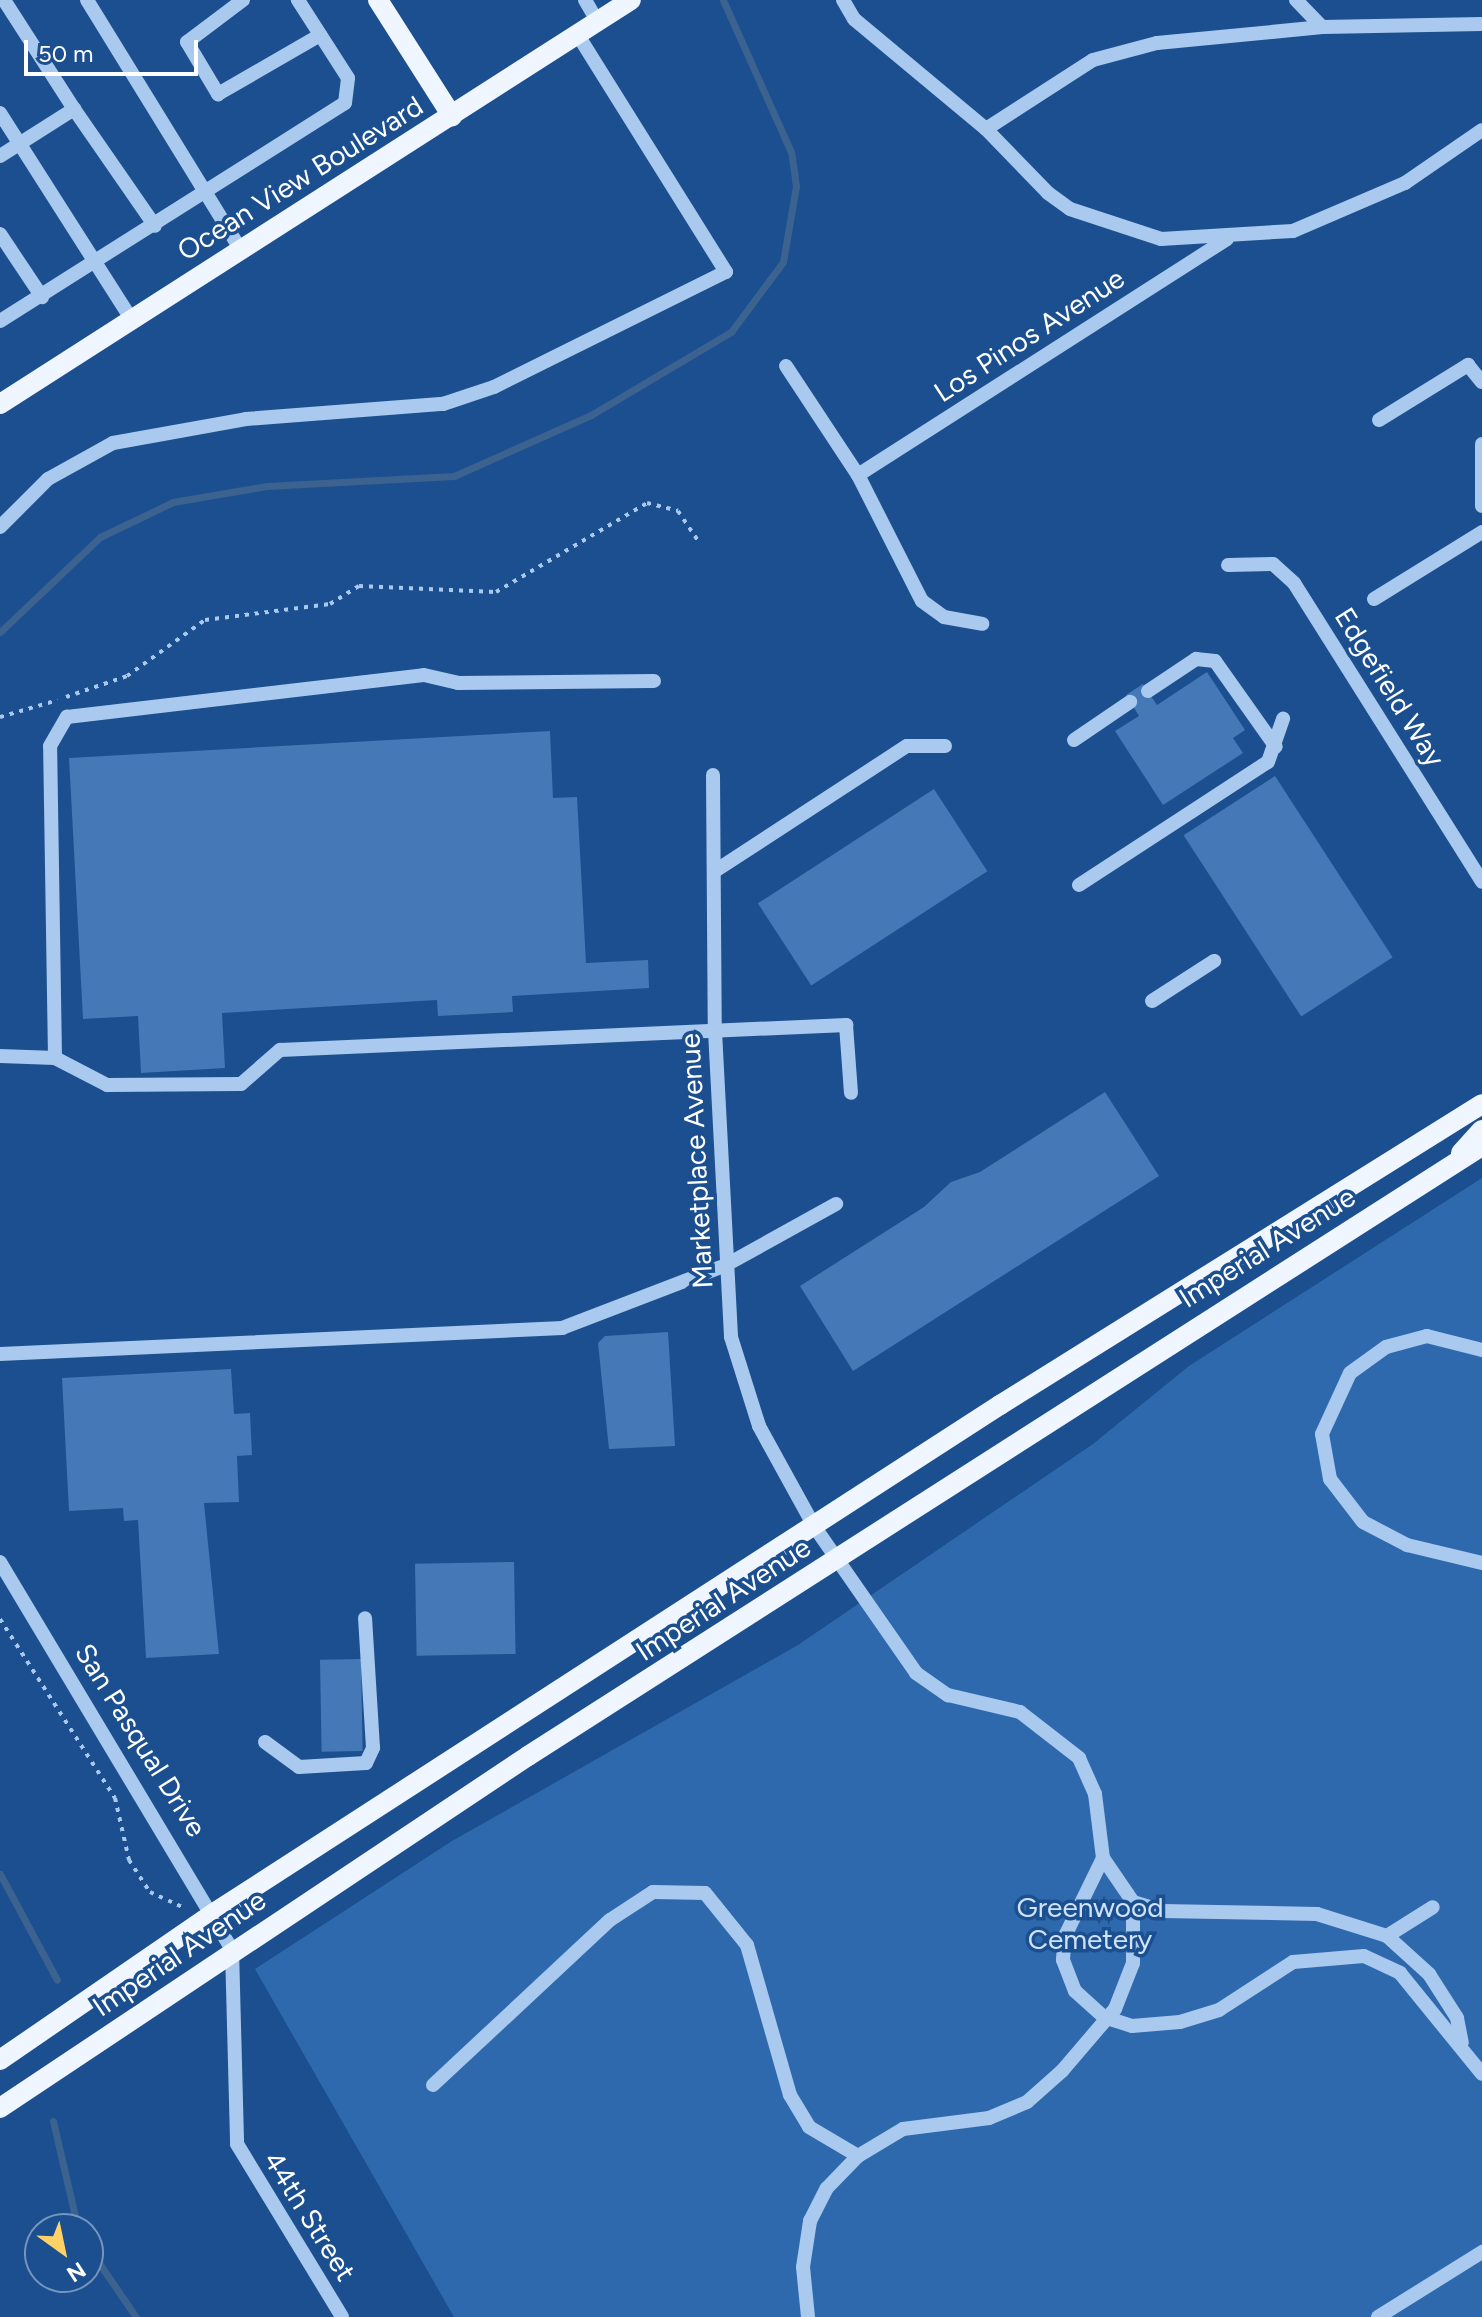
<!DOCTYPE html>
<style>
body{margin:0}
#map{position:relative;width:1482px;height:2317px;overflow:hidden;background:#1b4f8f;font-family:Figtree,sans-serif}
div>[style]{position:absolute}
.green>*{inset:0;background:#2e69ad}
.stream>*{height:7px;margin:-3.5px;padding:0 3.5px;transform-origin:3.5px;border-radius:3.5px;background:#3c6290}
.building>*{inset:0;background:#4478b7;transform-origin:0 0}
.path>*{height:4px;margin-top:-2px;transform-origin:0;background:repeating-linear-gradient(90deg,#a9c9ee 0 4px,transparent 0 10px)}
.minor>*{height:14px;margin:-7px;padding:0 7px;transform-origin:7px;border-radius:7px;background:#a9c9ee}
.major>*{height:20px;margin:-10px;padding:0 10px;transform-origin:10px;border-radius:10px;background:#f0f6ff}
span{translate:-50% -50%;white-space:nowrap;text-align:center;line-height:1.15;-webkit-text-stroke:7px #1b4f8f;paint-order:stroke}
.street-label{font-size:28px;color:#fff}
.park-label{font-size:28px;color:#cfe3fa}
.north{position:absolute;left:24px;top:2213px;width:80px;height:80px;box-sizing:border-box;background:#1b4f8f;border:2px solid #7695bc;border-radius:50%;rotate:147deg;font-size:22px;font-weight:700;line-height:32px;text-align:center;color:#fff}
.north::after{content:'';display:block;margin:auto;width:28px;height:36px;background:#ffd166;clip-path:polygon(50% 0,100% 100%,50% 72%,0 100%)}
.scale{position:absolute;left:24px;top:40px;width:174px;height:36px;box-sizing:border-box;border:4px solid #fff;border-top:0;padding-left:10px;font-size:24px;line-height:28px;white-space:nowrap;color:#fff;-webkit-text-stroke:6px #1b4f8f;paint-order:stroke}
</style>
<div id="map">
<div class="green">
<i style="clip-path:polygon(1482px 1178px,1482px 2317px,454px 2317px,255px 1969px,452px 1841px,798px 1645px,1093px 1444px,1189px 1366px)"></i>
</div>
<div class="stream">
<i style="left:0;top:632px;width:138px;rotate:-43.5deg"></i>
<i style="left:100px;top:537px;width:81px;rotate:-25.6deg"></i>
<i style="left:173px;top:502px;width:95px;rotate:-9.7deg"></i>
<i style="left:267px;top:486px;width:187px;rotate:-3.1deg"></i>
<i style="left:454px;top:476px;width:150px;rotate:-24deg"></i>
<i style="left:591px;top:415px;width:163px;rotate:-30.7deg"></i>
<i style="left:731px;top:332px;width:87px;rotate:-53.4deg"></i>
<i style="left:783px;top:262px;width:77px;rotate:-80.3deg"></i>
<i style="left:796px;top:186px;width:34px;rotate:-98deg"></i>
<i style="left:791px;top:152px;width:167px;rotate:-114.1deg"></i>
<i style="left:0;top:1874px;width:120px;rotate:61.7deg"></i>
<i style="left:53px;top:2121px;width:111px;rotate:77deg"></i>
<i style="left:88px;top:2247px;width:85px;rotate:55.6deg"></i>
</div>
<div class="building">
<i style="clip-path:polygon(1207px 672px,1245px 730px,1233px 738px,1243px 753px,1163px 805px,1115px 731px,1139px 716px,1126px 695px,1143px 684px,1157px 705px)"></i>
<i style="clip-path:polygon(550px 731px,553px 798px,577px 797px,586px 963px,648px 960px,649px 988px,512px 996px,513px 1012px,438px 1016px,437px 1000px,222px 1013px,225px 1068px,141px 1073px,138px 1016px,83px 1019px,69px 758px)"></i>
<i style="left:1275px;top:776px;width:216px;height:109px;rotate:57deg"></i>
<i style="left:934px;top:789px;width:98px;height:210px;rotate:57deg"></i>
<i style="clip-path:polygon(1105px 1092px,1159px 1176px,853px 1371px,800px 1286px,924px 1207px,951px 1182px,980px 1172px)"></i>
<i style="clip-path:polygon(668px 1332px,675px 1446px,609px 1449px,598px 1343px,605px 1336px)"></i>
<i style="clip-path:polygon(231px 1369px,234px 1414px,250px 1413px,252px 1455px,237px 1456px,239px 1502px,204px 1503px,219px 1654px,146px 1658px,138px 1520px,124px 1521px,123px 1508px,69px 1511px,62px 1378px)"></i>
<i style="left:514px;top:1562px;width:92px;height:99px;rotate:89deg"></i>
<i style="left:361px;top:1659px;width:92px;height:41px;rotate:89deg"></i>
</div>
<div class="path">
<i style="left:66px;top:697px;width:65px;rotate:-19deg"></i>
<i style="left:127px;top:676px;width:96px;rotate:-35.7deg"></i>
<i style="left:205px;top:620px;width:126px;rotate:-7.3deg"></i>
<i style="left:330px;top:604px;width:34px;rotate:-32deg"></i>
<i style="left:359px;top:586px;width:137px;rotate:2.5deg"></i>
<i style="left:496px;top:592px;width:175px;rotate:-30.5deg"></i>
<i style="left:647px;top:503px;width:32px;rotate:14deg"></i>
<i style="left:678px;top:511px;width:36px;rotate:56deg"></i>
<i style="left:0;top:717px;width:60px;rotate:-16.3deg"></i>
<i style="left:0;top:1619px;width:213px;rotate:57.3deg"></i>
<i style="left:115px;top:1798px;width:64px;rotate:77.3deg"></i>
<i style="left:129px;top:1860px;width:38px;rotate:57deg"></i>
<i style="left:150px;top:1892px;width:38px;rotate:25deg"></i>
</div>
<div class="minor">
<i style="left:87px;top:0;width:292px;rotate:58.4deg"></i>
<i style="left:243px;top:0;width:70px;rotate:143.1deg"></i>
<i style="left:187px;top:42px;width:61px;rotate:59.2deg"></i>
<i style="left:218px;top:94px;width:118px;rotate:-30deg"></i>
<i style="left:585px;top:0;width:24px;rotate:60deg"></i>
<i style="left:843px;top:0;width:22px;rotate:60deg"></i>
<i style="left:854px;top:19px;width:172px;rotate:39.8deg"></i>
<i style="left:986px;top:129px;width:89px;rotate:45.9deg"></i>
<i style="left:1048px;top:193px;width:27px;rotate:36deg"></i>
<i style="left:1070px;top:209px;width:96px;rotate:18.2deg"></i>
<i style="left:1161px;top:239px;width:132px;rotate:-3.5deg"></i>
<i style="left:1293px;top:231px;width:122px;rotate:-23.2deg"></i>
<i style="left:1405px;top:183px;width:93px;rotate:-34.5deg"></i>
<i style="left:1296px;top:0;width:37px;rotate:46deg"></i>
<i style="left:74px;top:109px;width:142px;rotate:55.3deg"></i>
<i style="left:0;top:113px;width:244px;rotate:57.5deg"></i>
<i style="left:986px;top:129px;width:127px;rotate:-32.8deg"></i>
<i style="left:1093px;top:60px;width:66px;rotate:-14.9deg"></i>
<i style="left:1157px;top:43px;width:166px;rotate:-5.5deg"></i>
<i style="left:1322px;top:27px;width:160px;rotate:-1.1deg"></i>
<i style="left:0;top:156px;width:88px;rotate:-32.4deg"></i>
<i style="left:74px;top:109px;width:130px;rotate:-122.7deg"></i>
<i style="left:0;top:234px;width:76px;rotate:56.3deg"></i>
<i style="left:0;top:321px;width:408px;rotate:-32.3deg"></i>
<i style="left:345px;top:103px;width:25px;rotate:-83deg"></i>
<i style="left:348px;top:78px;width:93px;rotate:-122.7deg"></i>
<i style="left:786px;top:366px;width:131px;rotate:56.6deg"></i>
<i style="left:858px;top:475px;width:141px;rotate:63.1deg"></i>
<i style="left:922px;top:601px;width:27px;rotate:36deg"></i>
<i style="left:944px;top:617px;width:39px;rotate:10deg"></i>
<i style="left:1379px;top:420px;width:105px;rotate:-31.7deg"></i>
<i style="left:1468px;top:365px;width:22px;rotate:51deg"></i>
<i style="left:1482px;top:444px;width:62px;rotate:90deg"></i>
<i style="left:858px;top:475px;width:438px;rotate:-32.6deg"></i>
<i style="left:0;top:527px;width:68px;rotate:-45deg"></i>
<i style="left:48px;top:479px;width:74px;rotate:-29deg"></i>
<i style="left:113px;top:443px;width:135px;rotate:-10.2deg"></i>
<i style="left:246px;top:419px;width:198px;rotate:-4.4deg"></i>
<i style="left:443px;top:404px;width:54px;rotate:-18.4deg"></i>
<i style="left:494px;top:387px;width:259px;rotate:-26.4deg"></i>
<i style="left:726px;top:272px;width:281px;rotate:-122deg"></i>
<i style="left:1228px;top:565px;width:45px;rotate:-1.3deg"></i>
<i style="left:1273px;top:564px;width:28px;rotate:42deg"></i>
<i style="left:1294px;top:583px;width:353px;rotate:57.8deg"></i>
<i style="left:1374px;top:599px;width:127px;rotate:-31.8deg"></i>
<i style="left:1148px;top:691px;width:58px;rotate:-33.7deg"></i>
<i style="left:1196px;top:659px;width:19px;rotate:6deg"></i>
<i style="left:1215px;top:661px;width:105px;rotate:54.7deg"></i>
<i style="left:1074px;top:740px;width:68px;rotate:-34.2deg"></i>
<i style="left:713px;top:775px;width:256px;rotate:89.6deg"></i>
<i style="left:715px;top:1031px;width:306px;rotate:87deg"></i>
<i style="left:731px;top:1337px;width:93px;rotate:72.5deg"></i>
<i style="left:759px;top:1426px;width:114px;rotate:61.2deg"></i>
<i style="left:814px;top:1526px;width:179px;rotate:55.2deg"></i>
<i style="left:916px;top:1673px;width:39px;rotate:35deg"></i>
<i style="left:948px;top:1695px;width:74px;rotate:13.3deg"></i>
<i style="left:1020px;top:1712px;width:75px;rotate:37.9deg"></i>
<i style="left:1079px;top:1758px;width:39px;rotate:66deg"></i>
<i style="left:1095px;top:1794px;width:64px;rotate:82.9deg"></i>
<i style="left:1103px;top:1858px;width:87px;rotate:116deg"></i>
<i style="left:1065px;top:1936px;width:24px;rotate:95deg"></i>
<i style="left:1063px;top:1960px;width:33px;rotate:69deg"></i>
<i style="left:1075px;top:1991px;width:39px;rotate:42deg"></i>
<i style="left:1104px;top:2017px;width:29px;rotate:18deg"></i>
<i style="left:1132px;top:2026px;width:48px;rotate:-4.8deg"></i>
<i style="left:1180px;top:2022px;width:41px;rotate:-17.1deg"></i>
<i style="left:1219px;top:2010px;width:88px;rotate:-33deg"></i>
<i style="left:1293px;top:1962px;width:71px;rotate:-4.8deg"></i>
<i style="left:1364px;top:1956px;width:40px;rotate:25deg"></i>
<i style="left:1400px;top:1973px;width:130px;rotate:50.9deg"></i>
<i style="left:715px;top:871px;width:229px;rotate:-33.1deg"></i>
<i style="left:907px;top:746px;width:38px"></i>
<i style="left:1079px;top:885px;width:225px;rotate:-33.1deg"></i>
<i style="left:1268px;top:762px;width:46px;rotate:-70.8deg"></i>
<i style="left:1152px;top:1001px;width:74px;rotate:-32.8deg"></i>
<i style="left:0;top:1056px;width:55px;rotate:2.1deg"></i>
<i style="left:55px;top:1058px;width:59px;rotate:27.4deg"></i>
<i style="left:107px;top:1085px;width:134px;rotate:-0.4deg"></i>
<i style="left:241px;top:1084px;width:52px;rotate:-41.1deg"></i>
<i style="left:280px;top:1050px;width:567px;rotate:-2.53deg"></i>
<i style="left:846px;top:1025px;width:68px;rotate:85.8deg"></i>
<i style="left:55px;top:1058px;width:312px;rotate:-90.9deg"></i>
<i style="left:50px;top:746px;width:34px;rotate:-60deg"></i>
<i style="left:67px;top:717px;width:359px;rotate:-6.7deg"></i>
<i style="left:424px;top:675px;width:35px;rotate:13deg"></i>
<i style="left:458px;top:683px;width:196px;rotate:-0.6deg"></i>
<i style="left:1482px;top:1350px;width:57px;rotate:-165.7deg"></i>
<i style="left:1427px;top:1336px;width:42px;rotate:165deg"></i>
<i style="left:1386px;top:1347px;width:44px;rotate:144.2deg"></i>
<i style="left:1350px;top:1373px;width:67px;rotate:114.7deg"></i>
<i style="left:1322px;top:1434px;width:46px;rotate:79.9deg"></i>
<i style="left:1330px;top:1479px;width:54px;rotate:52.5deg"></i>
<i style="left:1363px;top:1522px;width:50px;rotate:27.6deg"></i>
<i style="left:1407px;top:1545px;width:77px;rotate:13.5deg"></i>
<i style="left:0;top:1354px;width:563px;rotate:-2.65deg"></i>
<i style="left:562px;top:1328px;width:176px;rotate:-21deg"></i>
<i style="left:726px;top:1265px;width:126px;rotate:-29deg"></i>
<i style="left:0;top:1562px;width:451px;rotate:59.1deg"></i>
<i style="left:232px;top:1949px;width:195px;rotate:88.5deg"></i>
<i style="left:237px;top:2144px;width:202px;rotate:58.7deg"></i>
<i style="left:265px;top:1742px;width:42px;rotate:36.3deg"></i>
<i style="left:299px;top:1767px;width:67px;rotate:-3.4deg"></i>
<i style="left:366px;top:1763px;width:17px;rotate:-65deg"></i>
<i style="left:373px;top:1748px;width:130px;rotate:-93.5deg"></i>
<i style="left:1103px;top:1858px;width:53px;rotate:55.7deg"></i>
<i style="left:1133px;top:1902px;width:30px;rotate:17deg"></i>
<i style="left:1162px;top:1911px;width:155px;rotate:1.1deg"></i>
<i style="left:1317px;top:1914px;width:73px;rotate:17.4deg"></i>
<i style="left:1387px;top:1936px;width:57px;rotate:42.1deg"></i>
<i style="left:1429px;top:1974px;width:52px;rotate:57.5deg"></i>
<i style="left:1457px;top:2018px;width:25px;rotate:79deg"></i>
<i style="left:1387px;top:1936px;width:54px;rotate:-32.2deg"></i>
<i style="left:433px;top:2085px;width:242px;rotate:-43deg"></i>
<i style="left:610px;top:1920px;width:51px;rotate:-33.1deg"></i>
<i style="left:653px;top:1892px;width:52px;rotate:1.1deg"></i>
<i style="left:705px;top:1893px;width:67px;rotate:51.1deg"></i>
<i style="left:747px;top:1945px;width:156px;rotate:74deg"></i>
<i style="left:790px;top:2095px;width:37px;rotate:59deg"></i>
<i style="left:809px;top:2127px;width:57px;rotate:30.6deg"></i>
<i style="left:808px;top:2317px;width:50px;rotate:-95.7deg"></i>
<i style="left:803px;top:2267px;width:47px;rotate:-81.3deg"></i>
<i style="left:810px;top:2221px;width:37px;rotate:-63deg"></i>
<i style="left:827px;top:2188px;width:45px;rotate:-45.9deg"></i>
<i style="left:858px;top:2156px;width:52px;rotate:-31deg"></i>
<i style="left:903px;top:2129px;width:87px;rotate:-7.3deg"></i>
<i style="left:989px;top:2118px;width:41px;rotate:-22.8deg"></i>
<i style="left:1027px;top:2102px;width:47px;rotate:-41.5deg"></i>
<i style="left:1062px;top:2071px;width:82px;rotate:-49.5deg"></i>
<i style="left:1115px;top:2009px;width:49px;rotate:-68.6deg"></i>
<i style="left:1133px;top:1963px;width:61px;rotate:-90deg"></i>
<i style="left:1378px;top:2317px;width:123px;rotate:-32deg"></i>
</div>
<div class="major">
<i style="left:378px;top:0;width:138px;rotate:57.5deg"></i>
<i style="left:0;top:404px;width:749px;rotate:-32.63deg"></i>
<i style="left:1461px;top:1153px;width:31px;rotate:-48deg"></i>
<i style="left:0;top:2060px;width:260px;rotate:-34.5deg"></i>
<i style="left:214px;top:1913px;width:936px;rotate:-32.88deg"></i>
<i style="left:1000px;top:1405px;width:568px;rotate:-31.98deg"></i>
<i style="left:0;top:2108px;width:635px;rotate:-33.69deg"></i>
<i style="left:528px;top:1756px;width:1132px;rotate:-32.6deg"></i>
</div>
<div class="street-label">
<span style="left:300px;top:178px;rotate:-32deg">Ocean View Boulevard</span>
<span style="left:1029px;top:335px;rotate:-33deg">Los Pinos Avenue</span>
<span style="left:1390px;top:687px;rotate:58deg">Edgefield Way</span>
<span style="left:696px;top:1161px;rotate:-93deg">Marketplace Avenue</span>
<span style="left:1267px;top:1247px;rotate:-32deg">Imperial Avenue</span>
<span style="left:723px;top:1599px;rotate:-33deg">Imperial Avenue</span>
<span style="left:141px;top:1740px;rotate:58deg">San Pasqual Drive</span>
<span style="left:179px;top:1953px;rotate:-34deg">Imperial Avenue</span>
<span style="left:310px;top:2216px;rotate:58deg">44th Street</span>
</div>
<div class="park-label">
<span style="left:1090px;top:1923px">Greenwood<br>Cemetery</span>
</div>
<div class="north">N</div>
<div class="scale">50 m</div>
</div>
